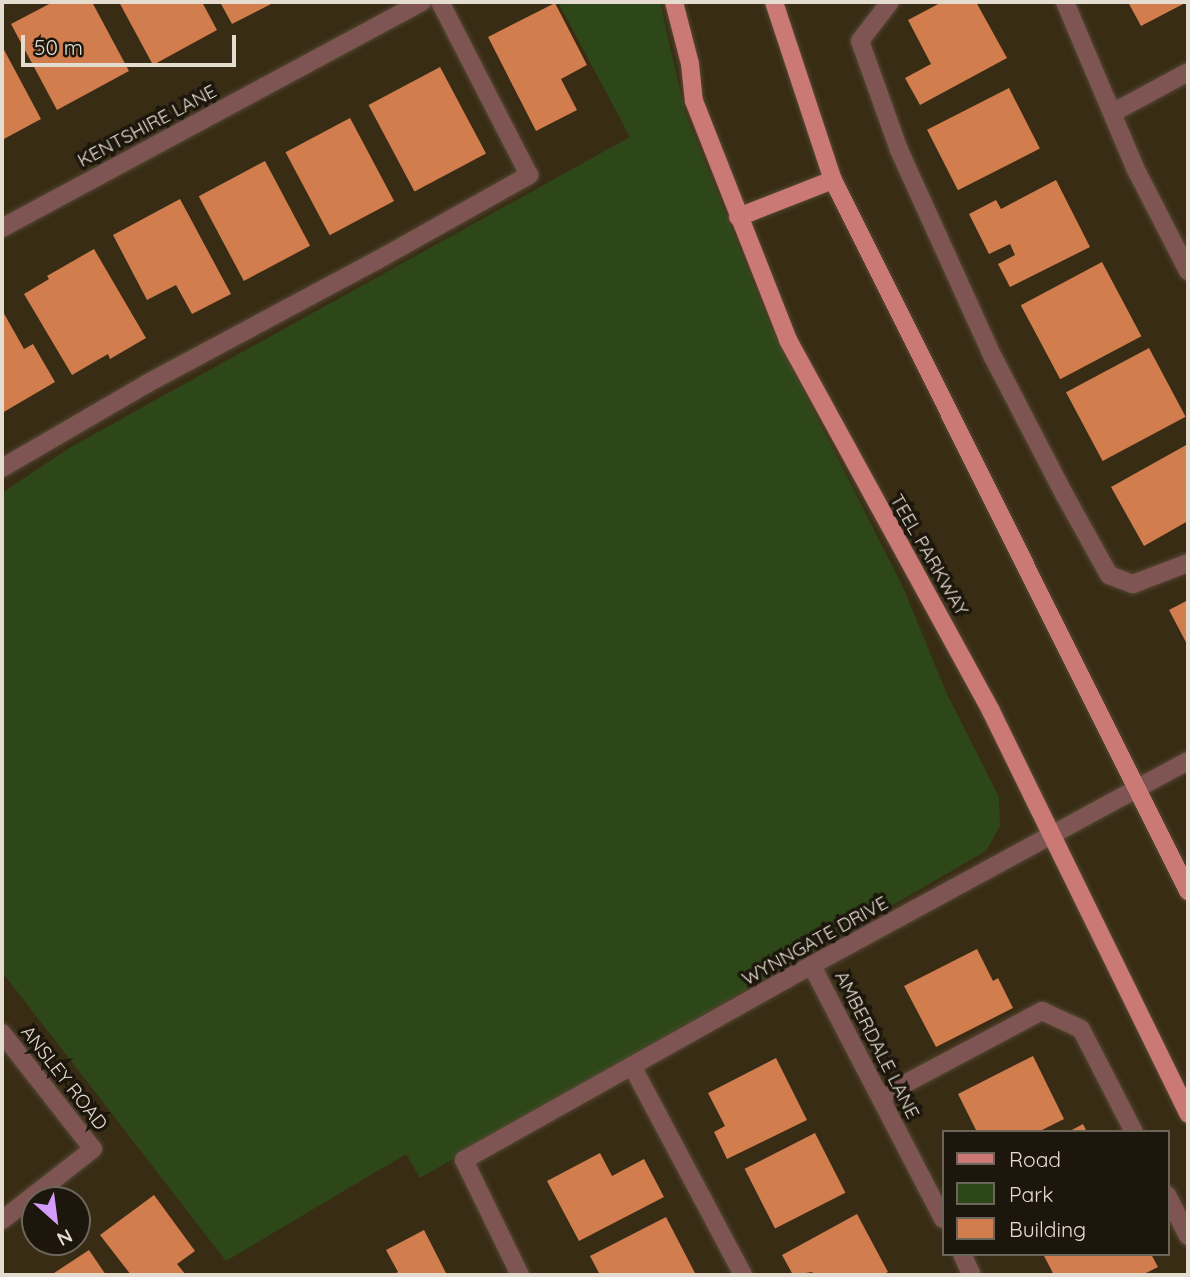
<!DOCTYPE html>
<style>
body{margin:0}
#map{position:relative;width:1190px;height:1277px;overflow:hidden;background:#392c15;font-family:Quicksand,sans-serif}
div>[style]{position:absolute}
.green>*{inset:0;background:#2e4718}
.building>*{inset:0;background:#d17d4d;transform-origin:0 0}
.roads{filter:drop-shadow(0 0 2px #544833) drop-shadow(0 0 2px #544833)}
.minor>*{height:18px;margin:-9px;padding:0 9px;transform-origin:9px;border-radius:9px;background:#7e5553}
.major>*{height:18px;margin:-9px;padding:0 9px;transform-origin:9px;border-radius:9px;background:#cb7975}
span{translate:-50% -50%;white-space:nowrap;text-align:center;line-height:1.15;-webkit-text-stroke:7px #1c160c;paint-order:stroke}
.street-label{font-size:19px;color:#e4dccf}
.frame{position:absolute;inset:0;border:4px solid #e4dccf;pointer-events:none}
.legend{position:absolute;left:942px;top:1130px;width:228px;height:126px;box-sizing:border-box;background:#1c160c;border:2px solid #6c655a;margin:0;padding:9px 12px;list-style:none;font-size:21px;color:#e4dccf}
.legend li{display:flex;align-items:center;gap:14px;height:35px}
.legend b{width:35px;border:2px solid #6c655a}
.north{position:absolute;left:21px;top:1186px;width:70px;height:70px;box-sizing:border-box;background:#1c160c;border:2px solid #6c655a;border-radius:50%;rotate:152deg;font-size:19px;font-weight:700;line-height:28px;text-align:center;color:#e4dccf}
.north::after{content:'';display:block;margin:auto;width:24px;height:32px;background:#d59bfa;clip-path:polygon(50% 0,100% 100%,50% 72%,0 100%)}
.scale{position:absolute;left:21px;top:35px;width:215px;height:32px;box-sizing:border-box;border:4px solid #e4dccf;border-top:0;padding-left:9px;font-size:21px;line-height:24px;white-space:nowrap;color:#e4dccf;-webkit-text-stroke:5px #1c160c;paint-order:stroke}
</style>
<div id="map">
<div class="green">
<i style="clip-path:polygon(558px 2px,660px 2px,685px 113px,771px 327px,903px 587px,946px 692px,999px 797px,1000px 826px,986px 851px,420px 1178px,406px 1154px,226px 1261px,2px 972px,2px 493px,69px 448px,630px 137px)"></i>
</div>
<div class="building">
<i style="clip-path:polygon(53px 2px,92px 2px,129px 71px,57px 110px,11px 24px)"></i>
<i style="clip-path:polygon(119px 2px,202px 2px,217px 30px,153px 65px)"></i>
<i style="clip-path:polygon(220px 2px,275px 2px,232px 24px)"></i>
<i style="clip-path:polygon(942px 2px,976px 2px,1007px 58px,920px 105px,905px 78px,931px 64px,908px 20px)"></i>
<i style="clip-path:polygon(1128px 2px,1187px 2px,1141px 26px)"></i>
<i style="clip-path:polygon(555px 3px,587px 65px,561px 79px,577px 110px,536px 131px,488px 37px)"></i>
<i style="clip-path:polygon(2px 46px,41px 119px,2px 140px)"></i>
<i style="left:440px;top:67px;width:98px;height:81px;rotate:62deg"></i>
<i style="left:1009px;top:88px;width:68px;height:92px;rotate:63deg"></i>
<i style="left:350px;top:118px;width:94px;height:73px;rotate:62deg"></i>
<i style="left:265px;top:161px;width:96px;height:75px;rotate:62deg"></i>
<i style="clip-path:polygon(1056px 180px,1090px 247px,1010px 287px,998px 264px,1015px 255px,1010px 244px,989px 254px,969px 214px,996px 200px,1001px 209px)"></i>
<i style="clip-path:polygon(180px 199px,231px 294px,192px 314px,176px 285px,147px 300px,113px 235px)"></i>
<i style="clip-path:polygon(94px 249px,146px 338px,110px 359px,108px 354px,72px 375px,24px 294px,49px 279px,47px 276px)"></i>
<i style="left:1102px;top:262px;width:84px;height:92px;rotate:62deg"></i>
<i style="clip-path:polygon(2px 310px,24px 349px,33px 344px,55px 382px,2px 413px)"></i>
<i style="left:1149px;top:348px;width:78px;height:94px;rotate:62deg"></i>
<i style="clip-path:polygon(1188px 444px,1188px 521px,1144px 546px,1111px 487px)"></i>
<i style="clip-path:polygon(1188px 600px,1188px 646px,1169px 610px)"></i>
<i style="clip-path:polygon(977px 949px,993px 981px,998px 978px,1013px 1008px,936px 1047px,904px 986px)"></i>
<i style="clip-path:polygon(1033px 1056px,1064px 1119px,1038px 1132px,977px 1132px,958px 1094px)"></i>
<i style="clip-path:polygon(776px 1058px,807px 1120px,727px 1159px,714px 1132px,725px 1126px,708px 1093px)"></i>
<i style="clip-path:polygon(1083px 1124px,1087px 1132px,1068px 1132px)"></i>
<i style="left:815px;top:1133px;width:67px;height:79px;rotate:63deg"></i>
<i style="clip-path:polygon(600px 1153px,612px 1176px,644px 1159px,664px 1197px,579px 1241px,547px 1181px)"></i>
<i style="clip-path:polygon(154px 1195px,195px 1251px,177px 1264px,186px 1275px,131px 1275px,100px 1235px)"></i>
<i style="clip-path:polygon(857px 1214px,888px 1272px,882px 1275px,814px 1275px,812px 1272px,793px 1275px,782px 1255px)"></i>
<i style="clip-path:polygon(666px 1217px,696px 1275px,600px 1275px,590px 1256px)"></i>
<i style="clip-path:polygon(424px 1230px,447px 1275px,392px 1275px,398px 1272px,386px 1250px)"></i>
<i style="clip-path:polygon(89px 1250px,106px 1275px,51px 1275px)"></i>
<i style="clip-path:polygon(1043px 1254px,1151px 1254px,1158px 1267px,1142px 1275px,1054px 1275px)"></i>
</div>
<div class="roads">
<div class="minor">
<i style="left:890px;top:2px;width:49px;rotate:127.6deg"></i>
<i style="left:860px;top:41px;width:116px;rotate:70.3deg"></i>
<i style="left:899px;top:150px;width:227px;rotate:65.6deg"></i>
<i style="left:993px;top:357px;width:154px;rotate:62.6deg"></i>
<i style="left:1064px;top:494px;width:93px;rotate:60.9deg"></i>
<i style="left:1109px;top:575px;width:26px;rotate:21deg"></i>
<i style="left:1133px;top:584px;width:59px;rotate:-20.9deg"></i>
<i style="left:1065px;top:2px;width:180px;rotate:67.1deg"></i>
<i style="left:1135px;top:168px;width:116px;rotate:62.8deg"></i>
<i style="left:1112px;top:113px;width:86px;rotate:-28.3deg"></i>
<i style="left:2px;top:228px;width:477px;rotate:-28.3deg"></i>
<i style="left:2px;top:468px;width:169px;rotate:-30.2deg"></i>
<i style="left:148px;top:383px;width:259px;rotate:-28.2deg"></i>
<i style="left:376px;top:261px;width:176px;rotate:-29.3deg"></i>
<i style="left:529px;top:175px;width:195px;rotate:-117.2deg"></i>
<i style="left:812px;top:966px;width:285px;rotate:62.6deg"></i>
<i style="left:2px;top:1033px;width:147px;rotate:51.9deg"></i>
<i style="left:93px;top:1149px;width:115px;rotate:142deg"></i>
<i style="left:632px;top:1066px;width:237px;rotate:62deg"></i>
<i style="left:880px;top:1097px;width:183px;rotate:-28deg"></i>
<i style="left:1042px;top:1011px;width:43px;rotate:24.8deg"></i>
<i style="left:1081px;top:1029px;width:116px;rotate:62.8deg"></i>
<i style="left:1167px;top:1195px;width:46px;rotate:62.9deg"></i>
<i style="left:962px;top:1254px;width:23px;rotate:65deg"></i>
<i style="left:520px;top:1275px;width:128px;rotate:-116deg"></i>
<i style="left:464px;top:1160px;width:372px;rotate:-29.3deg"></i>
<i style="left:788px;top:978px;width:455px;rotate:-28.5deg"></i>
</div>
<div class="major">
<i style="left:674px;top:2px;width:64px;rotate:75.5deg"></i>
<i style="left:690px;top:64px;width:37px;rotate:84deg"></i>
<i style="left:694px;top:101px;width:257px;rotate:68.5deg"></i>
<i style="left:788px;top:340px;width:423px;rotate:61.3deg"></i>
<i style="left:991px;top:711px;width:449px;rotate:63.9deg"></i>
<i style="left:774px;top:2px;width:188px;rotate:71.7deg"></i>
<i style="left:833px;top:180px;width:795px;rotate:63.47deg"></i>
<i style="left:738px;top:217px;width:102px;rotate:-21.3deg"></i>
</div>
</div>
<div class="street-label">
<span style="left:147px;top:126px;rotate:-28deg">KENTSHIRE LANE</span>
<span style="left:929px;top:555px;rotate:60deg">TEEL PARKWAY</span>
<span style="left:815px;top:941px;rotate:-29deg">WYNNGATE DRIVE</span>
<span style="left:877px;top:1045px;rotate:63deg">AMBERDALE LANE</span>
<span style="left:64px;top:1078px;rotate:52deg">ANSLEY ROAD</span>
</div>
<div class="frame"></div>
<ul class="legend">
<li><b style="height:9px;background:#cb7975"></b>Road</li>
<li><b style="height:19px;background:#2e4718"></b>Park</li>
<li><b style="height:19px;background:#d17d4d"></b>Building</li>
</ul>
<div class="north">N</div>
<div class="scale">50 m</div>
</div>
